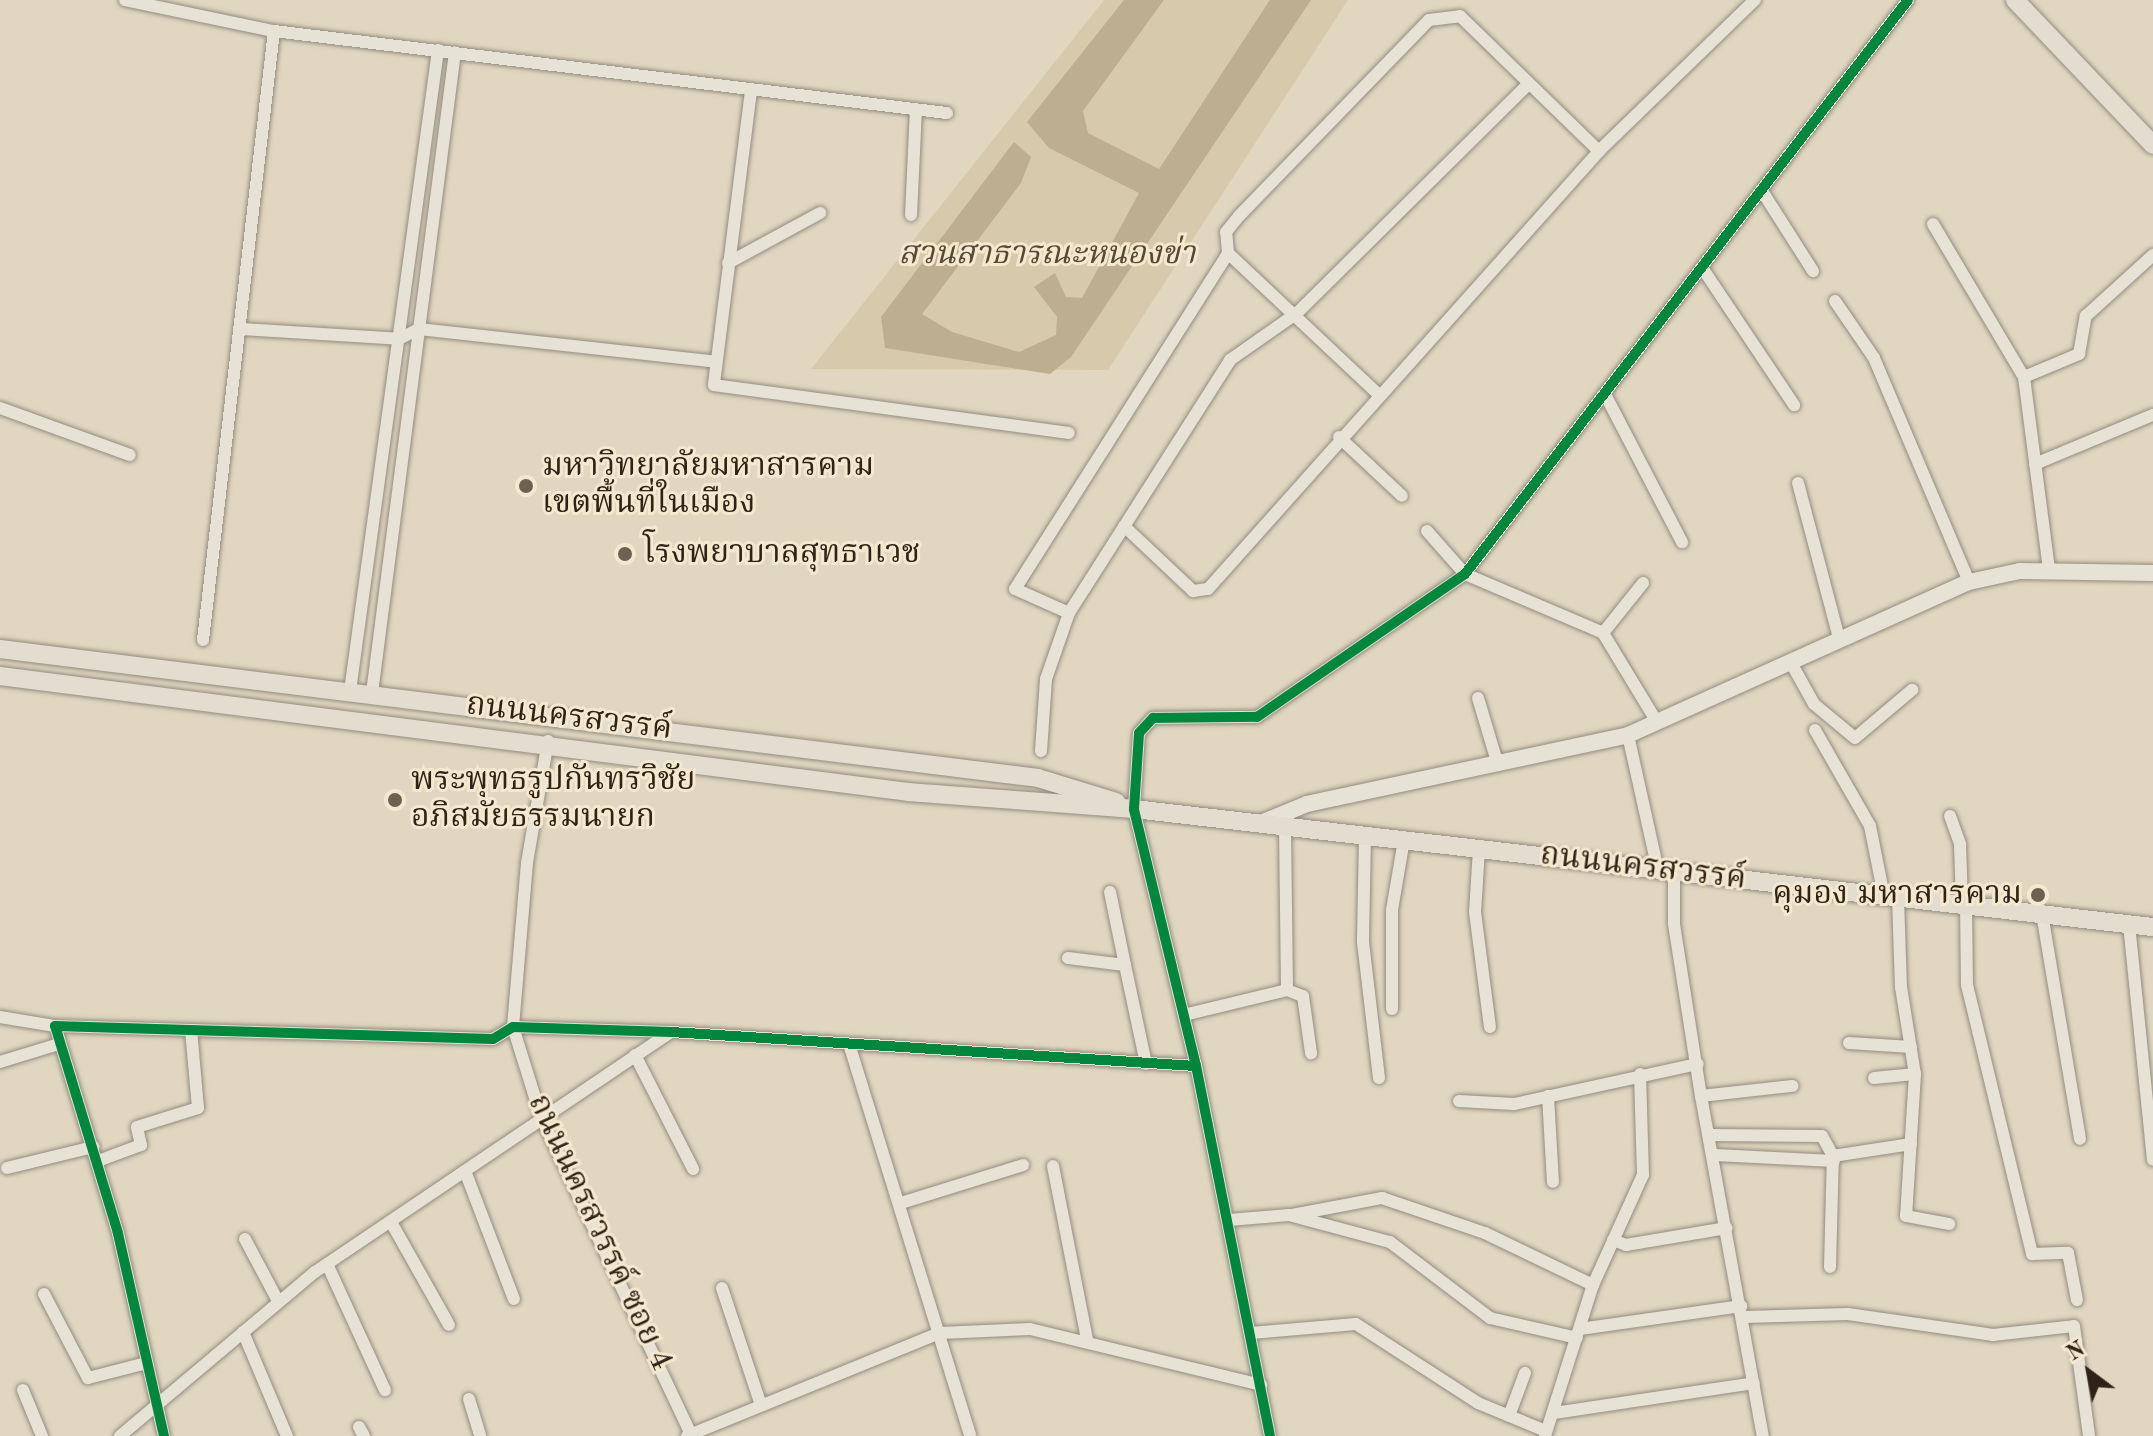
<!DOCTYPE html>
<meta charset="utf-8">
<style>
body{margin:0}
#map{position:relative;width:2153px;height:1436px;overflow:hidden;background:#e1d7c1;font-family:"Old Standard TT","Noto Serif Thai",serif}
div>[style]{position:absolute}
.green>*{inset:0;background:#d7c9ab}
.water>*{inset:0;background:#bdae92}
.roads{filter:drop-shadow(0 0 2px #938c7f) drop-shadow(0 0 2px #938c7f)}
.street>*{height:12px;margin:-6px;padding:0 6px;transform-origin:6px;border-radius:6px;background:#e7e2d6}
.secondary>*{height:16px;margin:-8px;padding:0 8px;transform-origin:8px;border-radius:8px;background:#e7e2d6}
.primary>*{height:18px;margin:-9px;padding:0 9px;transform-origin:9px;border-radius:9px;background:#e3ddd0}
.cycleway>*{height:10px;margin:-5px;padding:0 5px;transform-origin:5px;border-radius:5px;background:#00873e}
.dots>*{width:22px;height:22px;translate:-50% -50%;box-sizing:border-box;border:4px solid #f4e9ce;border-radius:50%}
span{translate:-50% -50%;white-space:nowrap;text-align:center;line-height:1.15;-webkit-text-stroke:6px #f4e9ce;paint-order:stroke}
.park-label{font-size:32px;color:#574937;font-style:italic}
.poi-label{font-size:32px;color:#2f2216}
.left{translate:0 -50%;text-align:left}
.right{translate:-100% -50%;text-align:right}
.street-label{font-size:32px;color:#2f2216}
.north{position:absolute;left:2049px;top:1332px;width:80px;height:80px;-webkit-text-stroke:6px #f4e9ce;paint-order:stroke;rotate:328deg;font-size:22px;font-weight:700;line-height:32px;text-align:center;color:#2f2216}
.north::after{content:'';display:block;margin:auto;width:28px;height:36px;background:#2f2216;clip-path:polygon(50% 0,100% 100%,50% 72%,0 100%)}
</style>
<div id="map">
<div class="green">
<i style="clip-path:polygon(1104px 0,1348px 0,1108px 370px,811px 369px)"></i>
</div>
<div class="water">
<i style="clip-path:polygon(1124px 0,1164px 0,1083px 111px,1088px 133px,1159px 169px,1270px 0,1311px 0,1071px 357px,1050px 374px,885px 348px,881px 317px,1014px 142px,1031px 157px,1021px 183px,922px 314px,952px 332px,1019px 352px,1056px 335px,1057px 317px,1034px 287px,1055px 273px,1066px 297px,1082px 298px,1139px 193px,1049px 148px,1027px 122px)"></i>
</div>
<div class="roads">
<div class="street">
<i style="left:125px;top:0;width:152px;rotate:11.8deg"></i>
<i style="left:751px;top:91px;width:296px;rotate:97.2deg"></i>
<i style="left:714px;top:385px;width:358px;rotate:7.7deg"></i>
<i style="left:1762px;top:191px;width:95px;rotate:57.5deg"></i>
<i style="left:911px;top:215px;width:105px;rotate:-87.3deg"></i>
<i style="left:1933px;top:224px;width:178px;rotate:59.3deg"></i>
<i style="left:2024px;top:377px;width:195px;rotate:82.6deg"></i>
<i style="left:728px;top:263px;width:105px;rotate:-28.5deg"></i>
<i style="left:1703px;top:269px;width:164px;rotate:56.2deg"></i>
<i style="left:1835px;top:301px;width:69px;rotate:55.6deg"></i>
<i style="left:1874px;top:358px;width:243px;rotate:67deg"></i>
<i style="left:242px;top:329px;width:157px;rotate:3.6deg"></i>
<i style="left:399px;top:339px;width:22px;rotate:-27deg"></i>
<i style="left:419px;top:329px;width:299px;rotate:6.3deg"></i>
<i style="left:2024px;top:377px;width:60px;rotate:-22.7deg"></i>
<i style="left:2079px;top:354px;width:39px;rotate:-80deg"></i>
<i style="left:2086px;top:316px;width:91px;rotate:-42.3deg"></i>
<i style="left:1378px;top:394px;width:206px;rotate:-136.8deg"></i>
<i style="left:1228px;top:253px;width:21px;rotate:-95deg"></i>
<i style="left:1226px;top:232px;width:21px;rotate:-51deg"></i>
<i style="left:1239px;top:216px;width:273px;rotate:-45.9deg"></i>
<i style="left:1429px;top:20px;width:31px;rotate:-7deg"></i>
<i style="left:1460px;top:16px;width:194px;rotate:44.2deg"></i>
<i style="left:1606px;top:396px;width:165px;rotate:62.5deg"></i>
<i style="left:0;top:408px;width:138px;rotate:19.9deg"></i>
<i style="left:1339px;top:437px;width:86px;rotate:43.1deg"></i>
<i style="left:2035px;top:464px;width:128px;rotate:-22.6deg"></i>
<i style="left:1798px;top:483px;width:160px;rotate:75.2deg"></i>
<i style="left:1124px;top:526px;width:95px;rotate:43.3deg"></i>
<i style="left:1193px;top:591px;width:15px;rotate:-8deg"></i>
<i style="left:1208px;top:589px;width:587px;rotate:-48.24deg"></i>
<i style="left:1599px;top:151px;width:217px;rotate:-44.1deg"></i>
<i style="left:1427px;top:531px;width:57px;rotate:48.5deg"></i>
<i style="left:1465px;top:574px;width:150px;rotate:23.1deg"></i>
<i style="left:1603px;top:633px;width:104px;rotate:58.8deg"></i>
<i style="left:1069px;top:613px;width:59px;rotate:-156deg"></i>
<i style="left:1015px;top:589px;width:398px;rotate:-57.6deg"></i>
<i style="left:1603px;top:633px;width:64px;rotate:-51.3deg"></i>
<i style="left:203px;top:640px;width:613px;rotate:-83.35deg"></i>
<i style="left:274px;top:31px;width:678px;rotate:6.95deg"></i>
<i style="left:1790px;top:661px;width:49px;rotate:60.8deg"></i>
<i style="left:1814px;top:704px;width:53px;rotate:39.7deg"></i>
<i style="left:1855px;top:738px;width:75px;rotate:-40.1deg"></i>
<i style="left:350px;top:691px;width:647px;rotate:-82.18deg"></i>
<i style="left:372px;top:693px;width:646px;rotate:-82.62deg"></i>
<i style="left:1478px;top:698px;width:70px;rotate:73.4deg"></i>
<i style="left:1815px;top:730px;width:111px;rotate:60.2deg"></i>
<i style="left:1870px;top:826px;width:71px;rotate:78.7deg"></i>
<i style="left:1628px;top:735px;width:138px;rotate:77.5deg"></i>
<i style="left:548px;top:741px;width:124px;rotate:99.8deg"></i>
<i style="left:527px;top:863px;width:165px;rotate:94.9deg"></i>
<i style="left:513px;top:1027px;width:94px;rotate:72.7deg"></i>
<i style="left:541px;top:1117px;width:353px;rotate:64.7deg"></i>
<i style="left:1041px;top:751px;width:72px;rotate:-86deg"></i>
<i style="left:1046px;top:679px;width:70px;rotate:-70.8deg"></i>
<i style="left:1069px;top:613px;width:300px;rotate:-57.5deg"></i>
<i style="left:1230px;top:360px;width:82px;rotate:-35deg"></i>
<i style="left:1297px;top:313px;width:324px;rotate:-44.7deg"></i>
<i style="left:1950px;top:816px;width:30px;rotate:70deg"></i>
<i style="left:1960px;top:844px;width:61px;rotate:88.1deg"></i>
<i style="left:1285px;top:826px;width:164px;rotate:89.3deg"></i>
<i style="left:1287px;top:990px;width:17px;rotate:21deg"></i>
<i style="left:1303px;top:996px;width:58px;rotate:82deg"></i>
<i style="left:1365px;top:836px;width:106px;rotate:91.1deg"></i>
<i style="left:1363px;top:942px;width:137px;rotate:83.3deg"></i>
<i style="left:1479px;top:849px;width:63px;rotate:93.6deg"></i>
<i style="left:1475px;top:912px;width:116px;rotate:82.6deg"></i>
<i style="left:1674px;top:872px;width:52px;rotate:90deg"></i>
<i style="left:1674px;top:924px;width:174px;rotate:81.1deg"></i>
<i style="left:1701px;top:1096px;width:346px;rotate:79.7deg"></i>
<i style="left:1110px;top:892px;width:75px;rotate:78.4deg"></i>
<i style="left:1898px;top:898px;width:89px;rotate:88.1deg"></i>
<i style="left:1901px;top:987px;width:88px;rotate:80.9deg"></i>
<i style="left:1915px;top:1074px;width:142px;rotate:93.6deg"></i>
<i style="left:1906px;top:1216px;width:44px;rotate:10.5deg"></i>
<i style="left:1966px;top:905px;width:80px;rotate:89.3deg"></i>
<i style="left:1967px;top:985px;width:277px;rotate:76.4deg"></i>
<i style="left:2032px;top:1254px;width:36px;rotate:-2deg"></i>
<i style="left:2068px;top:1253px;width:48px;rotate:79.2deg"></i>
<i style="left:2042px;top:914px;width:228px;rotate:80.4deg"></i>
<i style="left:2129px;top:924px;width:237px;rotate:84.2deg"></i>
<i style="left:1068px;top:958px;width:57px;rotate:7deg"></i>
<i style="left:1125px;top:965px;width:101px;rotate:78deg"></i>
<i style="left:1392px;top:1009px;width:99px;rotate:-90deg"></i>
<i style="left:1392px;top:910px;width:71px;rotate:-80.3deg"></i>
<i style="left:1184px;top:1015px;width:106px;rotate:-13.6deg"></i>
<i style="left:0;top:1017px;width:56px;rotate:9.3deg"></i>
<i style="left:1849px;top:1043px;width:62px;rotate:3.7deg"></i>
<i style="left:849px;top:1044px;width:410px;rotate:72.8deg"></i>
<i style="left:635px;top:1055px;width:128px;rotate:63deg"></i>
<i style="left:0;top:1062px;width:62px;rotate:-17deg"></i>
<i style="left:1874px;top:1078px;width:41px;rotate:-5.6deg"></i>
<i style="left:1548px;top:1096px;width:86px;rotate:86.7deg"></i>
<i style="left:1701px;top:1096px;width:92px;rotate:-6.3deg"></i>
<i style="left:1459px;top:1101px;width:55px;rotate:3.1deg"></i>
<i style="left:1514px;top:1104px;width:188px;rotate:-12.3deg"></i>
<i style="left:1712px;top:1135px;width:110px;rotate:0.5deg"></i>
<i style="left:1822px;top:1136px;width:23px;rotate:61deg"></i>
<i style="left:1833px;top:1156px;width:79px;rotate:-8.7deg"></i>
<i style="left:1715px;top:1155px;width:119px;rotate:2.9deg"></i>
<i style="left:98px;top:1161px;width:46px;rotate:-20.4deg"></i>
<i style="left:141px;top:1145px;width:18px;rotate:-103deg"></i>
<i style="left:137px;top:1127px;width:64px;rotate:-17.3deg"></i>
<i style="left:198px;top:1108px;width:78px;rotate:-95.1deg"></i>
<i style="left:1053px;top:1166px;width:176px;rotate:78.9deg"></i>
<i style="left:7px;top:1168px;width:89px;rotate:-13.7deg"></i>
<i style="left:465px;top:1171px;width:137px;rotate:69.1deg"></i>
<i style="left:901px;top:1203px;width:128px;rotate:-17.3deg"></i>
<i style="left:1292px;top:1215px;width:92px;rotate:-10.7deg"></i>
<i style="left:1382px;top:1198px;width:109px;rotate:18.8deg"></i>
<i style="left:1485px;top:1233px;width:120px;rotate:25.7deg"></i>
<i style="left:1229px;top:1220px;width:60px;rotate:-4.8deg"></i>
<i style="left:1289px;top:1215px;width:105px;rotate:15deg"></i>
<i style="left:1390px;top:1242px;width:126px;rotate:37.2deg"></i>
<i style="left:1490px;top:1318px;width:89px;rotate:12.9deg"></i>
<i style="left:391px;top:1222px;width:118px;rotate:60.6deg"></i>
<i style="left:245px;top:1239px;width:70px;rotate:62deg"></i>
<i style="left:1613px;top:1240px;width:14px;rotate:21deg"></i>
<i style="left:1626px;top:1245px;width:102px;rotate:-9.6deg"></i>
<i style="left:327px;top:1264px;width:139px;rotate:65.3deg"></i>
<i style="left:1830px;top:1267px;width:111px;rotate:-88.5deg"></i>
<i style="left:722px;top:1288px;width:123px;rotate:71.6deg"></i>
<i style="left:44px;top:1294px;width:95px;rotate:62.4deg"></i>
<i style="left:88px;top:1378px;width:61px;rotate:-14.3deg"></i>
<i style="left:1745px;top:1317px;width:103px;rotate:-1.7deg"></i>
<i style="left:1848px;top:1314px;width:147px;rotate:8.2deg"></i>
<i style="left:1993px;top:1335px;width:81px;rotate:-6.3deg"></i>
<i style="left:2074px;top:1326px;width:111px;rotate:82.2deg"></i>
<i style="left:1580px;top:1329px;width:163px;rotate:-8.1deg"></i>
<i style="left:243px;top:1332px;width:113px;rotate:67.1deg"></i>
<i style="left:1251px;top:1333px;width:105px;rotate:-4.9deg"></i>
<i style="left:1356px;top:1324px;width:145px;rotate:32.9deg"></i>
<i style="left:1478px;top:1403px;width:74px;rotate:22.4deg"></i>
<i style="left:23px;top:1390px;width:50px;rotate:67.6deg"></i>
<i style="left:469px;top:1399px;width:39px;rotate:73deg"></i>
<i style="left:1554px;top:1413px;width:202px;rotate:-8.5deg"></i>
<i style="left:1509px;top:1416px;width:46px;rotate:-69.6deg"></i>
<i style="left:359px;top:1427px;width:10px;rotate:61deg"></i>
<i style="left:120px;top:1436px;width:255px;rotate:-40.1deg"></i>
<i style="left:315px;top:1272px;width:429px;rotate:-34deg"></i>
<i style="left:164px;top:1436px;width:208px;rotate:-102.8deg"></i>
<i style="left:118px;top:1233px;width:216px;rotate:-106.9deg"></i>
<i style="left:55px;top:1026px;width:438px;rotate:1.7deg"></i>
<i style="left:493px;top:1039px;width:23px;rotate:-31deg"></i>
<i style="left:513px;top:1027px;width:158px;rotate:1.8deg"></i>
<i style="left:671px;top:1032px;width:526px;rotate:3.71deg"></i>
<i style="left:687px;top:1436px;width:273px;rotate:-22.2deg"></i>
<i style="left:940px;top:1333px;width:90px;rotate:-2.5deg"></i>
<i style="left:1030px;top:1329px;width:238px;rotate:13.6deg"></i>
<i style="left:1270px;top:1436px;width:377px;rotate:-101.3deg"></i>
<i style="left:1196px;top:1066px;width:264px;rotate:-103.6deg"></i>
<i style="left:1134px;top:809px;width:76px;rotate:-86.2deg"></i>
<i style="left:1139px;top:733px;width:21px;rotate:-47deg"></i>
<i style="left:1153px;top:718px;width:104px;rotate:-0.6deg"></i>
<i style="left:1257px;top:717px;width:252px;rotate:-34.5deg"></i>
<i style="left:1465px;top:574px;width:725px;rotate:-52.34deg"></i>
<i style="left:1545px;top:1436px;width:158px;rotate:-72.4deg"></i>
<i style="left:1593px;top:1285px;width:121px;rotate:-65.6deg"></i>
<i style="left:1643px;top:1175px;width:101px;rotate:-91.7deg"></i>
</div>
<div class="secondary">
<i style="left:1261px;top:823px;width:50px;rotate:-22.4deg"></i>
<i style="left:1307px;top:804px;width:328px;rotate:-12.1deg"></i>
<i style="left:1628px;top:735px;width:374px;rotate:-24.2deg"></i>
<i style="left:1969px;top:582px;width:52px;rotate:-12.2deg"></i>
<i style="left:2020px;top:571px;width:133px;rotate:0.9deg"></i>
</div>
<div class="primary">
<i style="left:2015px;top:0;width:200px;rotate:46.4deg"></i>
<i style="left:0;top:649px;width:1046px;rotate:7.08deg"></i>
<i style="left:1038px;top:778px;width:82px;rotate:17.1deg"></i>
<i style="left:0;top:676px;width:915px;rotate:7.28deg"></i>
<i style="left:908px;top:792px;width:227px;rotate:4.3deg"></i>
<i style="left:1134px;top:809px;width:1026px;rotate:6.61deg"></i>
</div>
</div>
<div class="cycleway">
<i style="left:164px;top:1436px;width:208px;rotate:-102.8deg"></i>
<i style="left:118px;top:1233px;width:216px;rotate:-106.9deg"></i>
<i style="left:55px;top:1026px;width:438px;rotate:1.7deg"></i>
<i style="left:493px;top:1039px;width:23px;rotate:-31deg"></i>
<i style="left:513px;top:1027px;width:158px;rotate:1.8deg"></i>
<i style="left:671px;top:1032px;width:526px;rotate:3.71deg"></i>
<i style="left:1270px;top:1436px;width:377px;rotate:-101.3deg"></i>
<i style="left:1196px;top:1066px;width:264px;rotate:-103.6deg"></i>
<i style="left:1134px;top:809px;width:76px;rotate:-86.2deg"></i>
<i style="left:1139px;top:733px;width:21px;rotate:-47deg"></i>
<i style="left:1153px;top:718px;width:104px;rotate:-0.6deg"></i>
<i style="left:1257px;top:717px;width:252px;rotate:-34.5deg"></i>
<i style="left:1465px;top:574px;width:725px;rotate:-52.34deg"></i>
</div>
<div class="dots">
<i style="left:526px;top:486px;background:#6d6152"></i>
<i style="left:625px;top:554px;background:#6d6152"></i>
<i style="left:395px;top:800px;background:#6d6152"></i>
<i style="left:2038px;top:895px;background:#6d6152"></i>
</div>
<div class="park-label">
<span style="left:1047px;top:255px">สวนสาธารณะหนองข่า</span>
</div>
<div class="poi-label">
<span class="left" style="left:542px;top:486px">มหาวิทยาลัยมหาสารคาม<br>เขตพื้นที่ในเมือง</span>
<span class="left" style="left:643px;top:554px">โรงพยาบาลสุทธาเวช</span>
<span class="left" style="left:411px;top:800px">พระพุทธรูปกันทรวิชัย<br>อภิสมัยธรรมนายก</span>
<span class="right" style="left:2022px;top:895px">คุมอง มหาสารคาม</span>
</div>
<div class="street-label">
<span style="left:569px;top:718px;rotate:7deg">ถนนนครสวรรค์</span>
<span style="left:1643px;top:868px;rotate:7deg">ถนนนครสวรรค์</span>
<span style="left:599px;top:1233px;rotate:65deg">ถนนนครสวรรค์ ซอย 4</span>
</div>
<div class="north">N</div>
</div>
